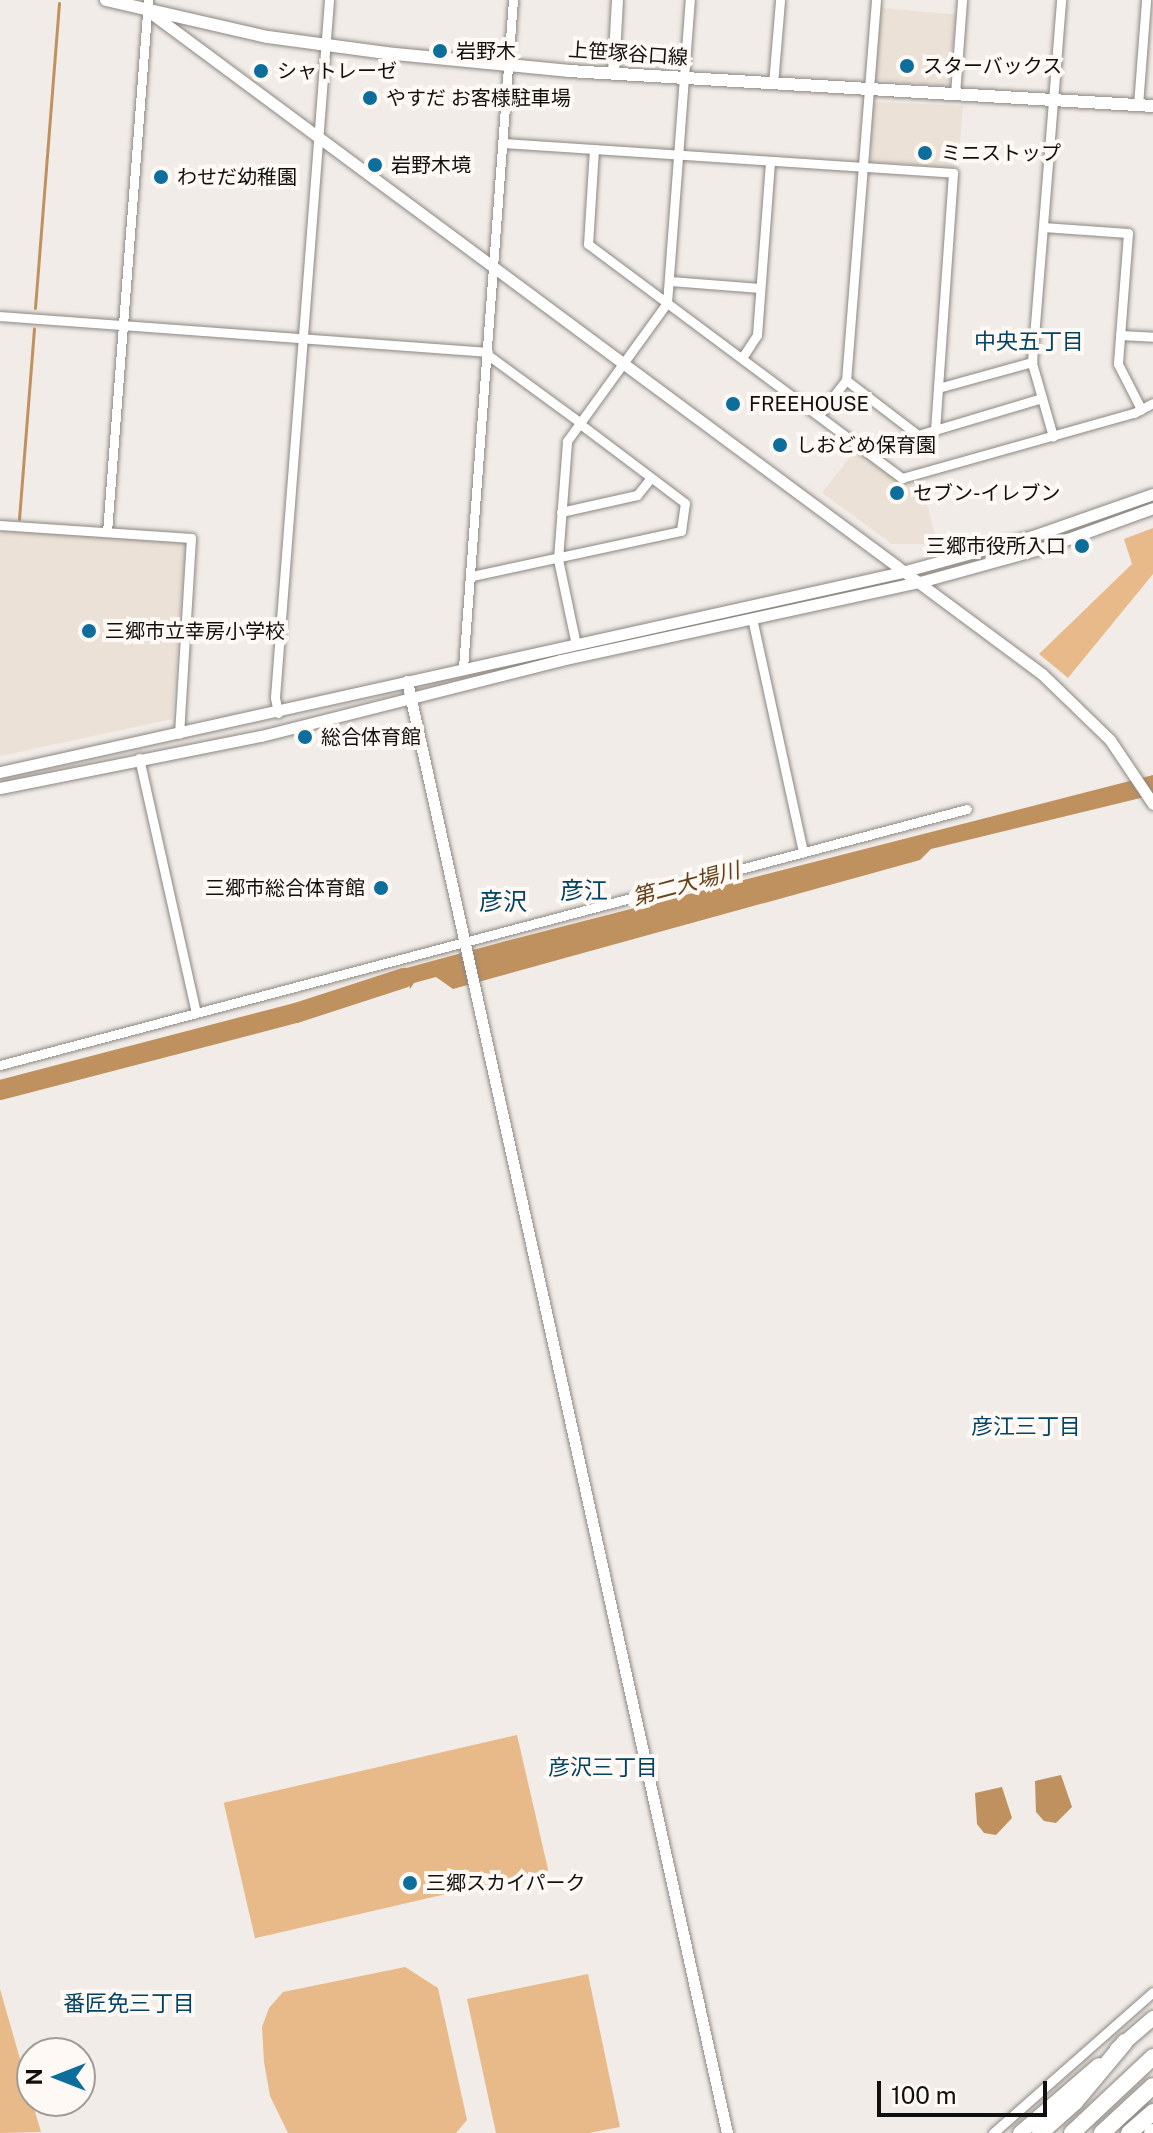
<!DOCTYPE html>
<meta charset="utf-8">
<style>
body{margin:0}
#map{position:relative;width:1153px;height:2133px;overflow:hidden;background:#f1ece7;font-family:"Public Sans","Noto Sans JP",sans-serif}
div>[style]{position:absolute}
.built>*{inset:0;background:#ebe1d6;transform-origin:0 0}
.green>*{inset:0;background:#e9ba89;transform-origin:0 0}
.water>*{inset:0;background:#bf915e}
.stream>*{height:3px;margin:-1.5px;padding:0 1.5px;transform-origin:1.5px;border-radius:1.5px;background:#bf915e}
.river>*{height:20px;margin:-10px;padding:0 10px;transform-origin:10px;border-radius:10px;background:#bf915e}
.roads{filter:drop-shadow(0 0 2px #8c8782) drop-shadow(0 0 2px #8c8782)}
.minor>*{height:9px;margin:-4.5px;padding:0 4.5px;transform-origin:4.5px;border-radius:4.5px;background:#fff}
.tertiary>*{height:11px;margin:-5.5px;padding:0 5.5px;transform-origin:5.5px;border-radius:5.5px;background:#fff}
.secondary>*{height:12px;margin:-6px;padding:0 6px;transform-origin:6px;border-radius:6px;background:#fff}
.trunk>*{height:14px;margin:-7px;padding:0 7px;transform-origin:7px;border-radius:7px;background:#fff}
.motorway>*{height:16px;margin:-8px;padding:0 8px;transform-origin:8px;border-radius:8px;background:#fff}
.dots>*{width:22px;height:22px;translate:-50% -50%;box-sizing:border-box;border:4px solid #fef9f4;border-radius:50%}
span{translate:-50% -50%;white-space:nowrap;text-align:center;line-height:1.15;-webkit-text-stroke:8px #fef9f4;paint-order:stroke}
.poi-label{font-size:20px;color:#11100e}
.left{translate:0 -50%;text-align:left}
.right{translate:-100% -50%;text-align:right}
.street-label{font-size:20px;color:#11100e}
.neighbourhood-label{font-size:22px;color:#004362}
.water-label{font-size:22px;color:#63421b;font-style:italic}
.quarter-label{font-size:24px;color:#004362}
.north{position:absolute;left:16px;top:2037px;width:80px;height:80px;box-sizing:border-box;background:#fef9f4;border:2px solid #9f9c98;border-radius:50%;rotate:270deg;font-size:22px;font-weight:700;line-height:32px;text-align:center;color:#11100e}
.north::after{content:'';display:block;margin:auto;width:28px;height:36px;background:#0d6d9b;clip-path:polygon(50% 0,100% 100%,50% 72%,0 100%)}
.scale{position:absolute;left:877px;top:2081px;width:170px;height:36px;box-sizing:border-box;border:4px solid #11100e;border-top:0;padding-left:10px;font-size:24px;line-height:28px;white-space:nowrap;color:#11100e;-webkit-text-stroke:6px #fef9f4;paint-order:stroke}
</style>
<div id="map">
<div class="built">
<i style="left:881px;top:8px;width:75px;height:72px;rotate:5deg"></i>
<i style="clip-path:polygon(877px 102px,963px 106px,958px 167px,871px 162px,872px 106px)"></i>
<i style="clip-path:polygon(856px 449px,903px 484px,921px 479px,937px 544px,892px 544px,822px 493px)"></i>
<i style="clip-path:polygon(0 530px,186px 543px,172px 719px,0 756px)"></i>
</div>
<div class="green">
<i style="clip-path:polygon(1153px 528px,1153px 574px,1068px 678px,1039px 654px,1132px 564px,1124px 539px)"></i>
<i style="left:517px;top:1735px;width:139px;height:301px;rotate:77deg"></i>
<i style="clip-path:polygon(405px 1967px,438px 1988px,467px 2120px,456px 2133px,288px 2133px,270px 2096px,264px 2062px,262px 2027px,269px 2008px,283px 1992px)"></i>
<i style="clip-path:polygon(588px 1974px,620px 2127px,589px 2133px,496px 2133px,467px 1999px)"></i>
<i style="clip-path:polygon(0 1989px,32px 2101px,41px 2132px,0 2133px)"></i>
</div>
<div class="water">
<i style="clip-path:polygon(1153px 775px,1153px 795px,931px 849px,920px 860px,453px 989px,436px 977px,414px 983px,410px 989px,409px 984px,381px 992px,376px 985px,388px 973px,506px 941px)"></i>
<i style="clip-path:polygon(1061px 1775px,1072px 1807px,1056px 1823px,1044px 1821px,1036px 1812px,1035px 1781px)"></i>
<i style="clip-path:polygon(1002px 1787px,1012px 1818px,996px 1835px,984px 1833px,977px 1824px,975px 1793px)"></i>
</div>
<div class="stream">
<i style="left:35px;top:308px;width:306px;rotate:-85.5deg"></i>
<i style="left:19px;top:519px;width:191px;rotate:-85.5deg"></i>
</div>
<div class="river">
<i style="left:0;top:1090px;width:306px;rotate:-14.6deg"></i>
<i style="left:296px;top:1013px;width:114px;rotate:-18deg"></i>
</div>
<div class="roads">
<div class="minor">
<i style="left:876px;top:0;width:381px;rotate:94.5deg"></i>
<i style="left:846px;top:380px;width:91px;rotate:37.4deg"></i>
<i style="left:918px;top:435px;width:129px;rotate:-16.6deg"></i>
<i style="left:1042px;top:398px;width:37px;rotate:-106deg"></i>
<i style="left:1032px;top:362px;width:363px;rotate:-85.4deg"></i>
<i style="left:773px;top:84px;width:84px;rotate:-85.2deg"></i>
<i style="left:955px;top:94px;width:94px;rotate:-85.7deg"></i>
<i style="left:1138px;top:105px;width:105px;rotate:-85.6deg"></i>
<i style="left:504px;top:143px;width:450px;rotate:3.8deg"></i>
<i style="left:953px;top:173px;width:258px;rotate:94deg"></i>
<i style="left:594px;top:149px;width:95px;rotate:93.6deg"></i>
<i style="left:588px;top:244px;width:392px;rotate:36.7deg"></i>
<i style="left:902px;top:478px;width:241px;rotate:-15.7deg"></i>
<i style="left:1134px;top:413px;width:21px;rotate:-28deg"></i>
<i style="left:1043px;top:227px;width:85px;rotate:4deg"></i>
<i style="left:1128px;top:233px;width:131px;rotate:94.4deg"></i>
<i style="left:1118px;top:364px;width:51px;rotate:62.9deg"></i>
<i style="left:670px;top:281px;width:90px;rotate:4.4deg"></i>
<i style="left:0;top:316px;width:489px;rotate:4.2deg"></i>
<i style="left:1120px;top:335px;width:33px;rotate:3deg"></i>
<i style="left:488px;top:355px;width:115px;rotate:36.2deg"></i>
<i style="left:742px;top:358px;width:27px;rotate:-57deg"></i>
<i style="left:757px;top:335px;width:174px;rotate:-85.7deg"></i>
<i style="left:938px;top:388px;width:98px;rotate:-15.5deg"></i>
<i style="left:1042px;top:398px;width:40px;rotate:74deg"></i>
<i style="left:819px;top:415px;width:44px;rotate:-52.4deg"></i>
<i style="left:561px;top:512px;width:78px;rotate:-12.6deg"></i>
<i style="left:637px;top:495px;width:22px;rotate:-51deg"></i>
<i style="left:0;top:525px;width:191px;rotate:3.9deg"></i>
<i style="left:191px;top:538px;width:196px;rotate:93.5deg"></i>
<i style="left:107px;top:532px;width:534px;rotate:-85.59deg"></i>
<i style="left:472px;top:576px;width:214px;rotate:-12.2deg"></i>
<i style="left:681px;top:531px;width:28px;rotate:-82deg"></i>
<i style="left:685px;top:503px;width:131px;rotate:-143deg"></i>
<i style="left:752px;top:618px;width:239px;rotate:77.7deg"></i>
<i style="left:575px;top:640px;width:83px;rotate:-101.9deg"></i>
<i style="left:558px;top:559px;width:118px;rotate:-85.6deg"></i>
<i style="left:567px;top:441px;width:170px;rotate:-54.1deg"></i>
<i style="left:667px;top:303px;width:304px;rotate:-85.7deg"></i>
<i style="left:463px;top:668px;width:670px;rotate:-85.72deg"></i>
<i style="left:278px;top:713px;width:16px;rotate:-101deg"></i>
<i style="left:275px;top:697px;width:699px;rotate:-85.57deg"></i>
<i style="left:139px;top:758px;width:260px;rotate:77.4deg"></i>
<i style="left:0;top:1065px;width:1000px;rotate:-14.83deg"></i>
<i style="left:993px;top:2133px;width:213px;rotate:-41.4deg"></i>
</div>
<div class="tertiary">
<i style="left:147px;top:10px;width:1114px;rotate:36.57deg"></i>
<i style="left:1042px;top:674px;width:95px;rotate:44.1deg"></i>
<i style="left:1110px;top:740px;width:77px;rotate:56.1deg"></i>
<i style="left:613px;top:73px;width:73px;rotate:-86.9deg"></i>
<i style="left:407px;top:681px;width:1487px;rotate:77.57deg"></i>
<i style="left:0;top:772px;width:924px;rotate:-12.5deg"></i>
<i style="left:902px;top:572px;width:136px;rotate:-15.4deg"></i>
<i style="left:1033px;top:536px;width:127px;rotate:-19.3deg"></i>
<i style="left:0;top:788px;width:266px;rotate:-11.3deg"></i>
<i style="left:261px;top:736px;width:309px;rotate:-14.2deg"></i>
<i style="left:561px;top:660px;width:367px;rotate:-12.3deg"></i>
<i style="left:920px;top:582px;width:124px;rotate:-15.4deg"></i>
<i style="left:1040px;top:549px;width:120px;rotate:-19.9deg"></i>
</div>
<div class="secondary">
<i style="left:106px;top:0;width:166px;rotate:12.9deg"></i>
<i style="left:268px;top:37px;width:119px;rotate:7.7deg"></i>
<i style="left:386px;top:53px;width:184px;rotate:5.6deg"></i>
<i style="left:569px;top:71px;width:585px;rotate:3.43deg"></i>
</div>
<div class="trunk">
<i style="left:1117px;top:2049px;width:48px;rotate:-40.7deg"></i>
<i style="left:1020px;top:2133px;width:104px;rotate:-40.7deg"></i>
<i style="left:1151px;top:2133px;width:3px;rotate:-45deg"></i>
</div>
<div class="motorway">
<i style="left:1040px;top:2133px;width:47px;rotate:-41.5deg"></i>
<i style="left:1075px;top:2102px;width:78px;rotate:-50.2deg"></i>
<i style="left:1072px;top:2133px;width:111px;rotate:-43.2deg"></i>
<i style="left:1102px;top:2133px;width:69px;rotate:-42.7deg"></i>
<i style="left:1129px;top:2133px;width:32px;rotate:-41deg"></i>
</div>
</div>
<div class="dots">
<i style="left:440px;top:51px;background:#0d6d9b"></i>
<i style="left:907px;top:66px;background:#0d6d9b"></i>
<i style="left:261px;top:71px;background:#0d6d9b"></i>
<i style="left:370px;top:98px;background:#0d6d9b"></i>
<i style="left:925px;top:153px;background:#0d6d9b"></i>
<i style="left:375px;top:165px;background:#0d6d9b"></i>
<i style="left:161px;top:177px;background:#0d6d9b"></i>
<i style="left:733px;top:404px;background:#0d6d9b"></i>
<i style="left:780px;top:445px;background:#0d6d9b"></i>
<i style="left:897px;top:493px;background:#0d6d9b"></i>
<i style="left:1082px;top:546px;background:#0d6d9b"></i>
<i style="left:89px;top:631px;background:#0d6d9b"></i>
<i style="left:305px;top:737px;background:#0d6d9b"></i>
<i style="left:381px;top:888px;background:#0d6d9b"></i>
<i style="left:410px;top:1883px;background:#0d6d9b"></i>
</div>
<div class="poi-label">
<span class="left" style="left:456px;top:51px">岩野木</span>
<span class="left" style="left:923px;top:66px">スターバックス</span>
<span class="left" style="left:277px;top:71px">シャトレーゼ</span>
<span class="left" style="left:386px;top:98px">やすだ お客様駐車場</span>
<span class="left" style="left:941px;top:153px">ミニストップ</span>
<span class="left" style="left:391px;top:165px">岩野木境</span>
<span class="left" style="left:177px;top:177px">わせだ幼稚園</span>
<span class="left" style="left:749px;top:404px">FREEHOUSE</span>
<span class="left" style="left:796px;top:445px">しおどめ保育園</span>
<span class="left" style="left:913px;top:493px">セブン-イレブン</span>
<span class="right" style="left:1066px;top:546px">三郷市役所入口</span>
<span class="left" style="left:105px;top:631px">三郷市立幸房小学校</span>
<span class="left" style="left:321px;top:737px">総合体育館</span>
<span class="right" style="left:365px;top:888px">三郷市総合体育館</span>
<span class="left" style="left:426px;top:1883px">三郷スカイパーク</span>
</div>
<div class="street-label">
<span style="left:628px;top:54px;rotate:4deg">上笹塚谷口線</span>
</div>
<div class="neighbourhood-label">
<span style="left:1029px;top:342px">中央五丁目</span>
<span style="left:1026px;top:1427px">彦江三丁目</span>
<span style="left:603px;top:1768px">彦沢三丁目</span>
<span style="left:129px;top:2004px">番匠免三丁目</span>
</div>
<div class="water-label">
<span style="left:686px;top:884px;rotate:-15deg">第二大場川</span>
</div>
<div class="quarter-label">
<span style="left:584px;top:891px">彦江</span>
<span style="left:503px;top:902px">彦沢</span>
</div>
<div class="north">N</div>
<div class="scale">100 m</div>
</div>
